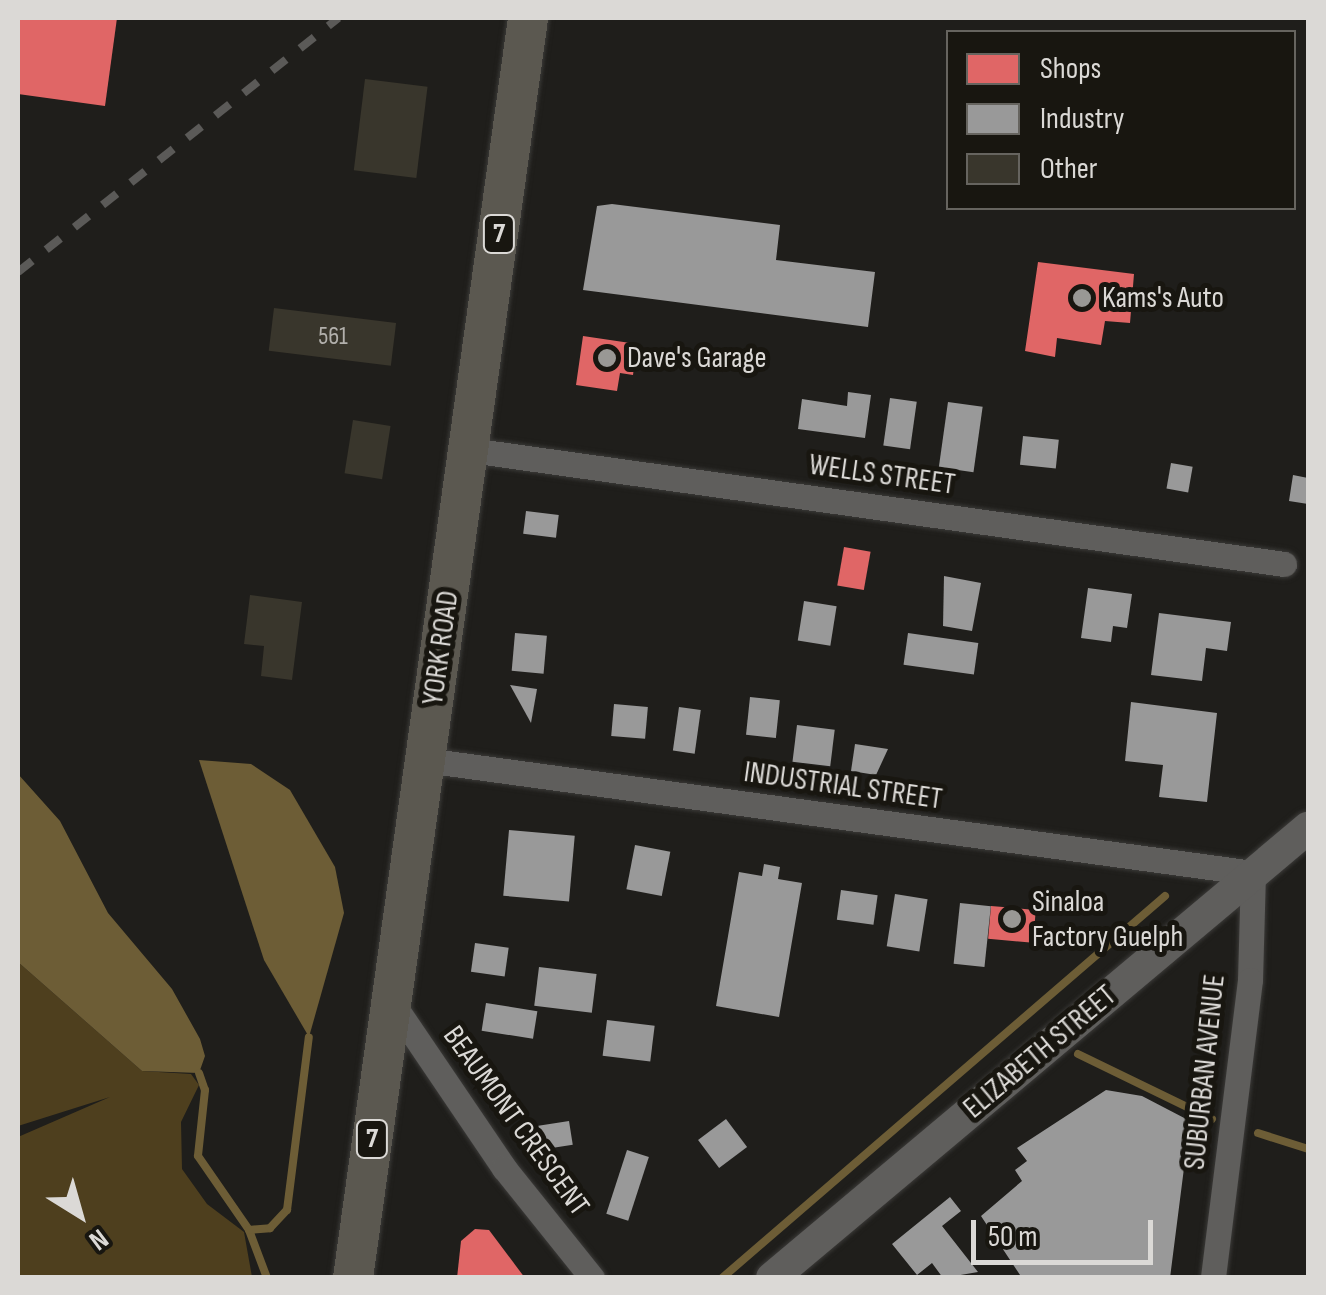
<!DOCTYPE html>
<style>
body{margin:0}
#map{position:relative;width:1326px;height:1295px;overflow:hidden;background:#1f1e1b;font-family:"Sofia Sans Condensed",sans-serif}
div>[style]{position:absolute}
.green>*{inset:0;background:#4e3f1e}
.water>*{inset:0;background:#6d5d36}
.shops>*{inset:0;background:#e06666;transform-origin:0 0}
.industry>*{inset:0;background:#999;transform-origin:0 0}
.stream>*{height:8px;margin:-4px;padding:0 4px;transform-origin:4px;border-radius:4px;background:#6d5d36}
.building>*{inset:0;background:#39362c;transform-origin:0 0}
.roads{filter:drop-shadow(0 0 2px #3b3a38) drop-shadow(0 0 2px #3b3a38)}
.minor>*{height:25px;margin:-12.5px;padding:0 12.5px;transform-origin:12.5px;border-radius:12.5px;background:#5f5e5c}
.tertiary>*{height:32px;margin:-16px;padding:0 16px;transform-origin:16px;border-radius:16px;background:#5f5e5c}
.primary>*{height:40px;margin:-20px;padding:0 20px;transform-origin:20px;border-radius:20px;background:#5b5850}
.rail>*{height:8px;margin-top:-4px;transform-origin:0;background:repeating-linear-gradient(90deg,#5b5a58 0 18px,transparent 0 36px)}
.dots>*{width:28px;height:28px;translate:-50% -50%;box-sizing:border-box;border:5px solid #181610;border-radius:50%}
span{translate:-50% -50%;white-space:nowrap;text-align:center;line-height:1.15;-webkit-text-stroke:10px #181610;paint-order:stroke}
.number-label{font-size:25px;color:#b2b0ac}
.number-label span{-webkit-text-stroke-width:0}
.shield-label span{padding:2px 8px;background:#181610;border:2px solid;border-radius:8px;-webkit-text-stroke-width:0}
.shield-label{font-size:28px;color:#dbd9d6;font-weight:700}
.poi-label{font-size:30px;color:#dbd9d6}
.left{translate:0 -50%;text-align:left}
.street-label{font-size:30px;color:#dbd9d6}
.frame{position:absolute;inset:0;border:20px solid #dbd9d6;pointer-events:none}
.legend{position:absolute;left:946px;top:30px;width:350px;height:180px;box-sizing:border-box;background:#181610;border:2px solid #66645f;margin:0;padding:12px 18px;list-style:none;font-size:30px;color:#dbd9d6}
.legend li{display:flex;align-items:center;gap:20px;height:50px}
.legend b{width:50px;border:2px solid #66645f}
.north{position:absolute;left:30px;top:1165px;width:100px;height:100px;-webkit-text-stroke:8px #181610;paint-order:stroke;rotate:143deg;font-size:28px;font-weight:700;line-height:40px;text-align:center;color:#dbd9d6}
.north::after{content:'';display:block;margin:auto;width:35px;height:45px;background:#dbd9d6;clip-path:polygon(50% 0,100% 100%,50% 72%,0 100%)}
.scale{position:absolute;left:971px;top:1220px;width:182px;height:45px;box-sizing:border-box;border:5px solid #dbd9d6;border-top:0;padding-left:12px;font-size:30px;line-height:35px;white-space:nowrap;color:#dbd9d6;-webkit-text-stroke:8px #181610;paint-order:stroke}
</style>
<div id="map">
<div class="green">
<i style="clip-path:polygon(18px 962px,142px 1071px,191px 1074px,199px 1085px,181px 1122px,182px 1169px,207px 1204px,244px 1232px,252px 1277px,18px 1277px,18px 1137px,110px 1097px,18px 1126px)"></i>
</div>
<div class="water">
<i style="clip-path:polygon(199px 760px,251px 764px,290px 790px,335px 867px,344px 913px,309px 1037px,264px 960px)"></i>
<i style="clip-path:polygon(18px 774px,60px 821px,108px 913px,172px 989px,200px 1039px,205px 1056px,199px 1073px,142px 1071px,18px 962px)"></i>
</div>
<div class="shops">
<i style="clip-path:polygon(18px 18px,117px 18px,105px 106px,18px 94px)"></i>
<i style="clip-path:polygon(1038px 262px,1134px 274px,1130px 323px,1105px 321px,1101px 345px,1057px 338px,1055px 357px,1025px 351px)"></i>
<i style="clip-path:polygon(583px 336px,637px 344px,633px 375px,620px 373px,617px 391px,576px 385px)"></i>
<i style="left:844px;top:547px;width:27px;height:39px;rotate:10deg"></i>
<i style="left:991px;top:906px;width:45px;height:33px;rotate:5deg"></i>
<i style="clip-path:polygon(475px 1229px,489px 1230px,525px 1278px,457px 1278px,461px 1241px)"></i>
</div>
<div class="industry">
<i style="clip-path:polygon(612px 204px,780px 225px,776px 260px,875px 272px,868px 327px,583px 290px,597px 206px)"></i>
<i style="clip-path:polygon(848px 392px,871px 395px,865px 438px,798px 429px,802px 399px,847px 406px)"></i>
<i style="left:890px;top:398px;width:27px;height:48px;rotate:8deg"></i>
<i style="left:948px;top:402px;width:35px;height:66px;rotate:8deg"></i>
<i style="left:1023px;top:436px;width:36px;height:29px;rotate:6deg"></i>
<i style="left:1171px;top:463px;width:22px;height:26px;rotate:10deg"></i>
<i style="clip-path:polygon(1293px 475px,1308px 478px,1308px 504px,1289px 501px)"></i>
<i style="left:526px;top:511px;width:33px;height:23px;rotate:7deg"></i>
<i style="clip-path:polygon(944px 576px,981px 583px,972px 631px,943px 626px)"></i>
<i style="clip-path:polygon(1088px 588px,1132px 594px,1127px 628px,1113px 626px,1111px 642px,1081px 638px)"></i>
<i style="left:804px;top:601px;width:33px;height:40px;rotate:9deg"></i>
<i style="clip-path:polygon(1159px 613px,1231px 622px,1227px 651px,1206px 648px,1202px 681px,1151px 675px)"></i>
<i style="left:515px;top:633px;width:32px;height:38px;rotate:5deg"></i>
<i style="left:908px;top:633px;width:71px;height:32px;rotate:8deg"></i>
<i style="clip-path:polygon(510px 685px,537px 689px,531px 723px)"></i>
<i style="left:750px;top:697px;width:30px;height:38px;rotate:6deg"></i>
<i style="clip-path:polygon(1131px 702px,1217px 713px,1207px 802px,1159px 797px,1163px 765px,1125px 761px)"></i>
<i style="left:614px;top:704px;width:34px;height:32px;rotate:5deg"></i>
<i style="left:679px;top:707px;width:22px;height:44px;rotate:8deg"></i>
<i style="left:797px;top:725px;width:38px;height:37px;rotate:7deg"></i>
<i style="clip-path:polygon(855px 744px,888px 749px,876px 775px,851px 771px)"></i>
<i style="left:509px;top:830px;width:66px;height:66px;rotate:5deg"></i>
<i style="left:635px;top:845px;width:36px;height:45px;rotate:11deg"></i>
<i style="clip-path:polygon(764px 864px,780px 867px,778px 879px,802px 883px,779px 1017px,716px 1006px,739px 872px,762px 876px)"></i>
<i style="left:841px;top:890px;width:37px;height:30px;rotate:8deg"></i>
<i style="left:895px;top:894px;width:33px;height:53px;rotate:9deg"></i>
<i style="left:960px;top:903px;width:31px;height:61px;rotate:6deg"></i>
<i style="left:475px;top:943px;width:34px;height:29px;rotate:8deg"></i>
<i style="left:539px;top:967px;width:58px;height:39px;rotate:7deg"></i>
<i style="left:486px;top:1003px;width:52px;height:28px;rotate:9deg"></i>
<i style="left:607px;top:1020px;width:48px;height:36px;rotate:7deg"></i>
<i style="clip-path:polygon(1106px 1090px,1142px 1096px,1190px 1121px,1170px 1278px,1022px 1278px,981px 1216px,1022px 1181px,1015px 1170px,1027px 1161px,1017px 1148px)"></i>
<i style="left:726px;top:1119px;width:35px;height:35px;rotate:53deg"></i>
<i style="left:569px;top:1121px;width:24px;height:31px;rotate:81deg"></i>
<i style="left:627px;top:1150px;width:23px;height:67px;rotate:18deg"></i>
<i style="clip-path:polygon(950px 1197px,961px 1211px,942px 1226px,978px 1272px,943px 1278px,932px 1263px,917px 1275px,892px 1244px)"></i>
</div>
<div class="stream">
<i style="left:1078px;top:1054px;width:149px;rotate:25.9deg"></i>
<i style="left:199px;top:1073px;width:18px;rotate:71deg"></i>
<i style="left:205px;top:1090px;width:66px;rotate:96.1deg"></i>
<i style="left:198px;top:1156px;width:90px;rotate:55.4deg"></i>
<i style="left:249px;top:1230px;width:51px;rotate:69.4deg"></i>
<i style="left:1258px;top:1133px;width:52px;rotate:17.7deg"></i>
<i style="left:249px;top:1230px;width:21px;rotate:-5deg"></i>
<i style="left:270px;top:1228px;width:25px;rotate:-47deg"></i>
<i style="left:287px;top:1210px;width:174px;rotate:-82.8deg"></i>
<i style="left:722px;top:1278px;width:585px;rotate:-40.77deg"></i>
</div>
<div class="building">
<i style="left:365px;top:79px;width:63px;height:92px;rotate:7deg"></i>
<i style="left:274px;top:308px;width:123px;height:43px;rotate:7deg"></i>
<i style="left:353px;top:420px;width:38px;height:54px;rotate:9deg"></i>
<i style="clip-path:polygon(250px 595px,302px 602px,292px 680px,261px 676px,264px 646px,244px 644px)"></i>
</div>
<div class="roads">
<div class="minor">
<i style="left:470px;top:450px;width:822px;rotate:7.97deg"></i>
<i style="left:425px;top:760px;width:836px;rotate:7.77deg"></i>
<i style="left:1253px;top:873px;width:107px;rotate:91.6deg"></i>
<i style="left:1250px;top:980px;width:300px;rotate:97.1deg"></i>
<i style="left:391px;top:1001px;width:202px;rotate:55.9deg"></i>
<i style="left:504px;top:1168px;width:141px;rotate:51.3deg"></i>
</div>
<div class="tertiary">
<i style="left:772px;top:1278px;width:700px;rotate:-40.02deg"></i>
</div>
<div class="primary">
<i style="left:353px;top:1278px;width:1272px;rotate:-82.09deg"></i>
</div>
</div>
<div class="rail">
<i style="left:18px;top:272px;width:409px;rotate:-38.4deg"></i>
</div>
<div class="dots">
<i style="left:1082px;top:298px;background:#999895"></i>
<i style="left:607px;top:358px;background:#999895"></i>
<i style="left:1012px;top:919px;background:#999895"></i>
</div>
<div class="number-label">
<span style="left:333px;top:337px">561</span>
</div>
<div class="shield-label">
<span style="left:499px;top:234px">7</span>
<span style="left:372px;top:1139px">7</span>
</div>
<div class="poi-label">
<span class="left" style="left:1102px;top:298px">Kams's Auto</span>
<span class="left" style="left:627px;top:358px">Dave's Garage</span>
<span class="left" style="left:1032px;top:919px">Sinaloa<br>Factory Guelph</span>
</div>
<div class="street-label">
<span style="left:882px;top:475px;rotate:8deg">WELLS STREET</span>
<span style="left:441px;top:648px;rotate:-82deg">YORK ROAD</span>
<span style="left:843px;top:786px;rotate:8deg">INDUSTRIAL STREET</span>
<span style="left:1040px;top:1052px;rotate:-40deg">ELIZABETH STREET</span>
<span style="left:1205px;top:1072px;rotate:-84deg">SUBURBAN AVENUE</span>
<span style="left:516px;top:1121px;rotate:54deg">BEAUMONT CRESCENT</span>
</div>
<div class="frame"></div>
<ul class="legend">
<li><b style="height:28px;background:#e06666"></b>Shops</li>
<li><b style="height:28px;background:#999"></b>Industry</li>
<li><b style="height:28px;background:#39362c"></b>Other</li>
</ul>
<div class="north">N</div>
<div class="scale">50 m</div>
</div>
